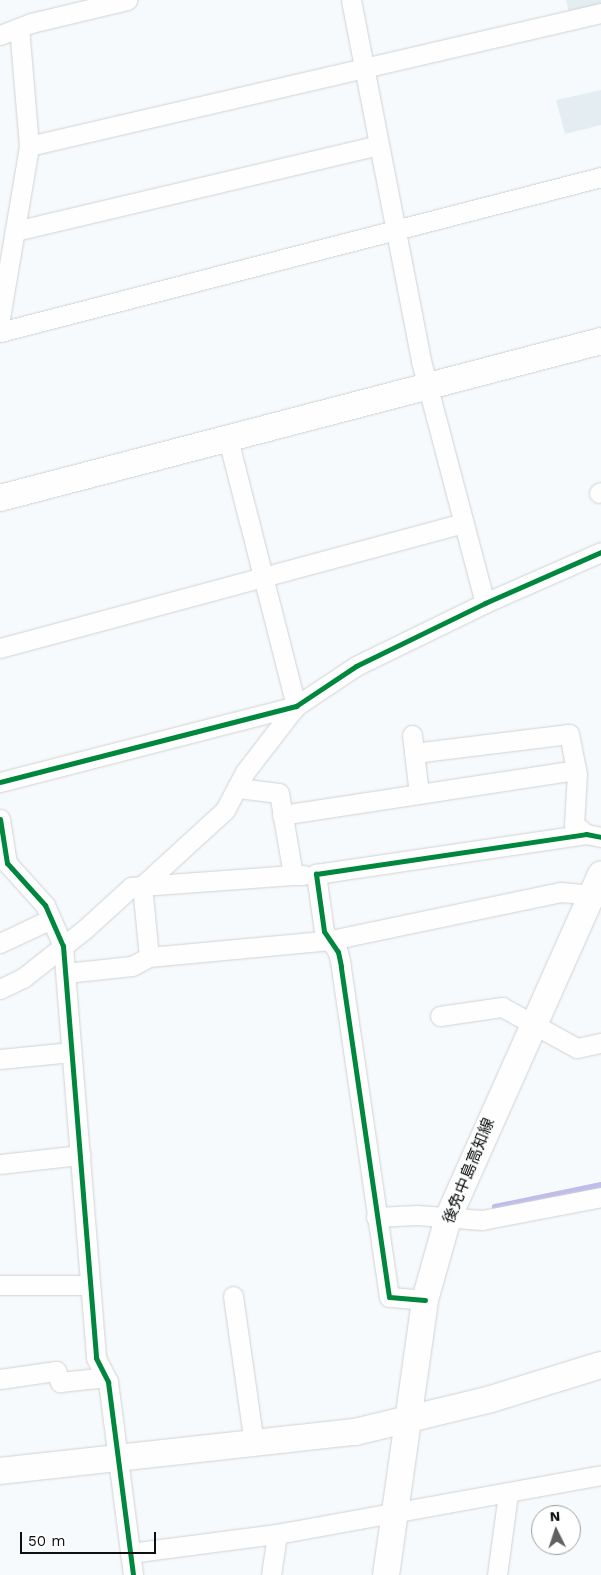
<!DOCTYPE html>
<meta charset="utf-8">
<style>
body{margin:0}
#map{position:relative;width:601px;height:1575px;overflow:hidden;background:#f7fafc;font-family:"Work Sans","Noto Sans JP",sans-serif}
div>[style]{position:absolute}
.built>*{inset:0;background:#e3edf2}
.stream>*{height:5.5px;margin:-2.75px;padding:0 2.75px;transform-origin:2.75px;border-radius:2.75px;background:#c0bceb}
.roads{filter:drop-shadow(0 0 1px #d0d2d4) drop-shadow(0 0 1px #d0d2d4)}
.street>*{height:19px;margin:-9.5px;padding:0 9.5px;transform-origin:9.5px;border-radius:9.5px;background:#fefeff}
.secondary>*{height:26px;margin:-13px;padding:0 13px;transform-origin:13px;border-radius:13px;background:#fefeff}
.cycleway>*{height:5px;margin:-2.5px;padding:0 2.5px;transform-origin:2.5px;border-radius:2.5px;background:#00873e}
span{translate:-50% -50%;white-space:nowrap;text-align:center;line-height:1.15;-webkit-text-stroke:4px #fff;paint-order:stroke}
.street-label{font-size:16px;color:#0d0f10}
.north{position:absolute;left:531px;top:1505px;width:50px;height:50px;box-sizing:border-box;background:#fff;border:1px solid #9e9f9f;border-radius:50%;rotate:356deg;font-size:14px;font-weight:700;line-height:20px;text-align:center;color:#0d0f10}
.north::after{content:'';display:block;margin:auto;width:18px;height:22px;background:#5f6163;clip-path:polygon(50% 0,100% 100%,50% 72%,0 100%)}
.scale{position:absolute;left:20px;top:1532px;width:136px;height:22px;box-sizing:border-box;border:2px solid #0d0f10;border-top:0;padding-left:6px;font-size:15px;line-height:18px;white-space:nowrap;color:#0d0f10;-webkit-text-stroke:4px #fff;paint-order:stroke}
</style>
<div id="map">
<div class="built">
<i style="clip-path:polygon(566px 0,601px 0,601px 5px,569px 13px)"></i>
<i style="clip-path:polygon(601px 90px,601px 125px,565px 134px,556px 100px)"></i>
</div>
<div class="stream">
<i style="left:495px;top:1207px;width:108px;rotate:-11.7deg"></i>
</div>
<div class="roads">
<div class="street">
<i style="left:351px;top:0;width:368px;rotate:79deg"></i>
<i style="left:421px;top:361px;width:250px;rotate:75.2deg"></i>
<i style="left:0;top:35px;width:33px;rotate:-21deg"></i>
<i style="left:31px;top:23px;width:99px;rotate:-13.5deg"></i>
<i style="left:29px;top:146px;width:587px;rotate:-13.09deg"></i>
<i style="left:15px;top:231px;width:373px;rotate:-13.3deg"></i>
<i style="left:0;top:318px;width:174px;rotate:-80.4deg"></i>
<i style="left:29px;top:146px;width:118px;rotate:-94.8deg"></i>
<i style="left:0;top:332px;width:621px;rotate:-14.46deg"></i>
<i style="left:228px;top:439px;width:276px;rotate:75.7deg"></i>
<i style="left:599px;top:493px;width:2px;rotate:-27deg"></i>
<i style="left:0;top:648px;width:479px;rotate:-15.1deg"></i>
<i style="left:412px;top:735px;width:59px;rotate:83.2deg"></i>
<i style="left:414px;top:753px;width:156px;rotate:-7deg"></i>
<i style="left:569px;top:734px;width:41px;rotate:78.7deg"></i>
<i style="left:577px;top:774px;width:50px;rotate:93.4deg"></i>
<i style="left:574px;top:824px;width:16px;rotate:40deg"></i>
<i style="left:0;top:782px;width:306px;rotate:-14.4deg"></i>
<i style="left:296px;top:706px;width:72px;rotate:-33.7deg"></i>
<i style="left:356px;top:666px;width:144px;rotate:-26deg"></i>
<i style="left:485px;top:603px;width:127px;rotate:-23.7deg"></i>
<i style="left:238px;top:788px;width:41px;rotate:7deg"></i>
<i style="left:279px;top:793px;width:83px;rotate:80.3deg"></i>
<i style="left:293px;top:875px;width:11px"></i>
<i style="left:282px;top:815px;width:297px;rotate:-8.7deg"></i>
<i style="left:0;top:819px;width:45px;rotate:81deg"></i>
<i style="left:7px;top:863px;width:57px;rotate:47.9deg"></i>
<i style="left:45px;top:905px;width:45px;rotate:66.3deg"></i>
<i style="left:63px;top:946px;width:413px;rotate:85.4deg"></i>
<i style="left:96px;top:1358px;width:27px;rotate:63deg"></i>
<i style="left:108px;top:1382px;width:195px;rotate:82.6deg"></i>
<i style="left:0;top:943px;width:56px;rotate:-25.2deg"></i>
<i style="left:149px;top:957px;width:71px;rotate:-95.6deg"></i>
<i style="left:142px;top:886px;width:151px;rotate:-4.2deg"></i>
<i style="left:66px;top:973px;width:66px;rotate:-6.1deg"></i>
<i style="left:132px;top:966px;width:19px;rotate:-28deg"></i>
<i style="left:149px;top:957px;width:183px;rotate:-5.3deg"></i>
<i style="left:331px;top:940px;width:234px;rotate:-11.8deg"></i>
<i style="left:560px;top:892px;width:32px;rotate:5deg"></i>
<i style="left:0;top:989px;width:25px;rotate:-26deg"></i>
<i style="left:23px;top:978px;width:79px;rotate:-38.3deg"></i>
<i style="left:85px;top:929px;width:62px;rotate:-42.4deg"></i>
<i style="left:131px;top:887px;width:11px;rotate:-5deg"></i>
<i style="left:142px;top:886px;width:113px;rotate:-42.5deg"></i>
<i style="left:225px;top:810px;width:43px;rotate:-62.2deg"></i>
<i style="left:245px;top:772px;width:83px;rotate:-52.3deg"></i>
<i style="left:440px;top:1016px;width:63px;rotate:-8.3deg"></i>
<i style="left:502px;top:1007px;width:85px;rotate:28.7deg"></i>
<i style="left:577px;top:1048px;width:25px;rotate:-12deg"></i>
<i style="left:0;top:1059px;width:72px;rotate:-5.6deg"></i>
<i style="left:0;top:1164px;width:81px;rotate:-6.4deg"></i>
<i style="left:376px;top:1217px;width:41px;rotate:-2.8deg"></i>
<i style="left:417px;top:1215px;width:65px;rotate:4.4deg"></i>
<i style="left:482px;top:1220px;width:121px;rotate:-10.9deg"></i>
<i style="left:0;top:1285px;width:90px"></i>
<i style="left:233px;top:1296px;width:148px;rotate:81.9deg"></i>
<i style="left:425px;top:1300px;width:36px;rotate:-175deg"></i>
<i style="left:389px;top:1297px;width:334px;rotate:-98.3deg"></i>
<i style="left:341px;top:966px;width:14px;rotate:-102deg"></i>
<i style="left:338px;top:952px;width:25px;rotate:-124deg"></i>
<i style="left:324px;top:931px;width:58px;rotate:-98deg"></i>
<i style="left:316px;top:874px;width:273px;rotate:-8.4deg"></i>
<i style="left:586px;top:834px;width:15px;rotate:11deg"></i>
<i style="left:0;top:1379px;width:57px;rotate:-8.1deg"></i>
<i style="left:56px;top:1371px;width:12px;rotate:70deg"></i>
<i style="left:60px;top:1382px;width:37px;rotate:-6deg"></i>
<i style="left:97px;top:1378px;width:9px;rotate:-58deg"></i>
<i style="left:277px;top:1534px;width:329px;rotate:-10.3deg"></i>
<i style="left:130px;top:1553px;width:148px;rotate:-7.4deg"></i>
<i style="left:277px;top:1534px;width:41px;rotate:98.3deg"></i>
<i style="left:497px;top:1575px;width:82px;rotate:-82.3deg"></i>
</div>
<div class="secondary">
<i style="left:0;top:498px;width:621px;rotate:-14.64deg"></i>
<i style="left:0;top:1471px;width:357px;rotate:-6.3deg"></i>
<i style="left:355px;top:1432px;width:140px;rotate:-13.6deg"></i>
<i style="left:491px;top:1399px;width:115px;rotate:-17.2deg"></i>
<i style="left:386px;top:1575px;width:278px;rotate:-81.9deg"></i>
<i style="left:425px;top:1300px;width:85px;rotate:-74.3deg"></i>
<i style="left:448px;top:1218px;width:376px;rotate:-66deg"></i>
</div>
</div>
<div class="cycleway">
<i style="left:0;top:782px;width:306px;rotate:-14.4deg"></i>
<i style="left:296px;top:706px;width:72px;rotate:-33.7deg"></i>
<i style="left:356px;top:666px;width:144px;rotate:-26deg"></i>
<i style="left:485px;top:603px;width:127px;rotate:-23.7deg"></i>
<i style="left:0;top:819px;width:45px;rotate:81deg"></i>
<i style="left:7px;top:863px;width:57px;rotate:47.9deg"></i>
<i style="left:45px;top:905px;width:45px;rotate:66.3deg"></i>
<i style="left:63px;top:946px;width:413px;rotate:85.4deg"></i>
<i style="left:96px;top:1358px;width:27px;rotate:63deg"></i>
<i style="left:108px;top:1382px;width:195px;rotate:82.6deg"></i>
<i style="left:425px;top:1300px;width:36px;rotate:-175deg"></i>
<i style="left:389px;top:1297px;width:334px;rotate:-98.3deg"></i>
<i style="left:341px;top:966px;width:14px;rotate:-102deg"></i>
<i style="left:338px;top:952px;width:25px;rotate:-124deg"></i>
<i style="left:324px;top:931px;width:58px;rotate:-98deg"></i>
<i style="left:316px;top:874px;width:273px;rotate:-8.4deg"></i>
<i style="left:586px;top:834px;width:15px;rotate:11deg"></i>
</div>
<div class="street-label">
<span style="left:469px;top:1171px;rotate:-68deg">後免中島高知線</span>
</div>
<div class="north">N</div>
<div class="scale">50 m</div>
</div>
